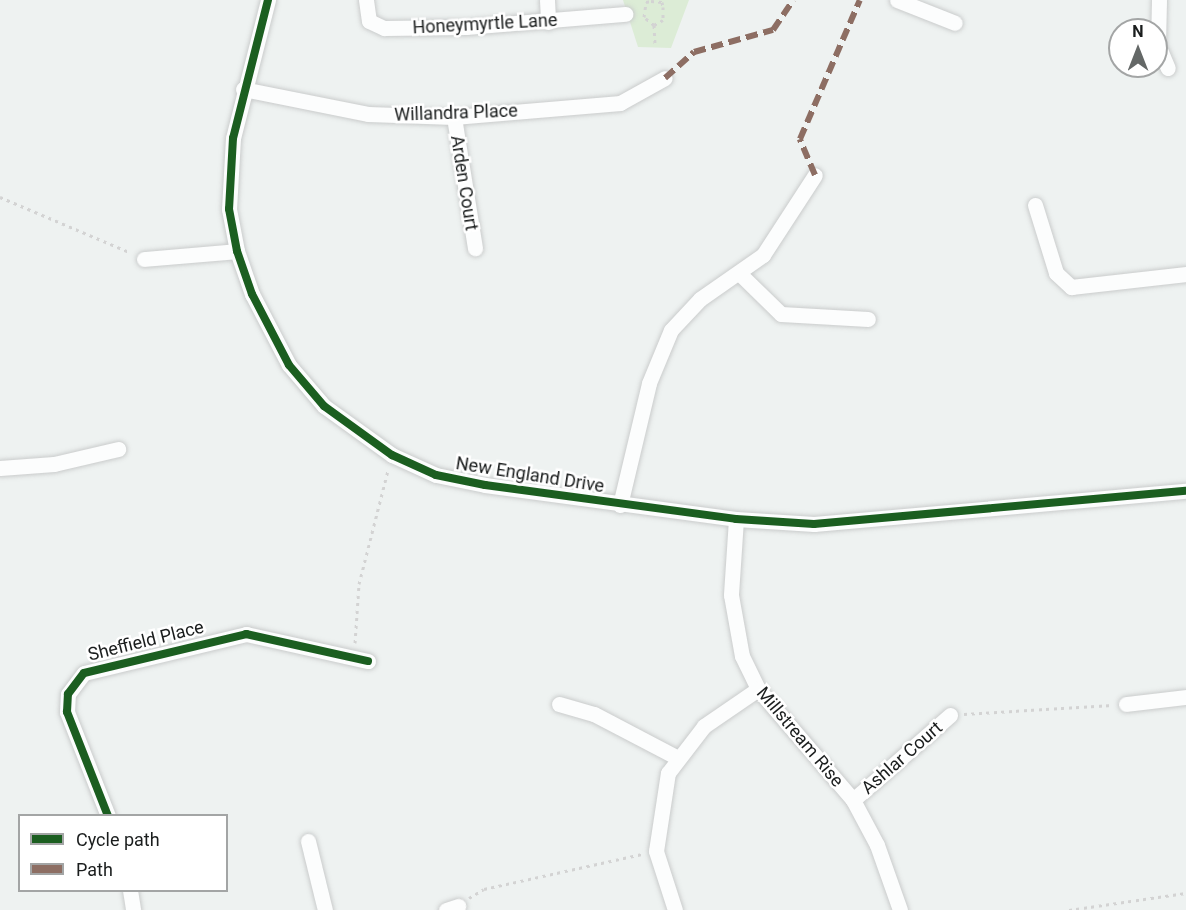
<!DOCTYPE html>
<style>
body{margin:0}
#map{position:relative;width:1186px;height:910px;overflow:hidden;background:#eef2f1;font-family:Roboto,sans-serif}
div>[style]{position:absolute}
.green>*{inset:0;background:#dcecd6}
.path>*{height:3px;margin-top:-1.5px;transform-origin:0;background:repeating-linear-gradient(90deg,#d3d3d3 0 3px,transparent 0 7.5px)}
.roads{filter:drop-shadow(0 0 2px #cacccc) drop-shadow(0 0 2px #cacccc)}
.street>*{height:15px;margin:-7.5px;padding:0 7.5px;transform-origin:7.5px;border-radius:7.5px;background:#fcfdfd}
.quiet>*{height:6px;margin-top:-3px;transform-origin:0;background:repeating-linear-gradient(90deg,#8d6e63 0 12px,transparent 0 18px)}
.cycleway>*{height:8px;margin:-4px;padding:0 4px;transform-origin:4px;border-radius:4px;background:#1b5e20}
span{translate:-50% -50%;white-space:nowrap;text-align:center;line-height:1.15;-webkit-text-stroke:5px #fff;paint-order:stroke}
.street-label{font-size:18px;color:#1a1d1d}
.legend{position:absolute;left:18px;top:814px;width:210px;height:78px;box-sizing:border-box;background:#fff;border:2px solid #a3a5a5;margin:0;padding:8px 10px;list-style:none;font-size:18px;color:#1a1d1d}
.legend li{display:flex;align-items:center;gap:12px;height:30px}
.legend b{width:30px;border:2px solid #a3a5a5}
.north{position:absolute;left:1108px;top:18px;width:60px;height:60px;box-sizing:border-box;background:#fff;border:2px solid #a3a5a5;border-radius:50%;rotate:0deg;font-size:16px;font-weight:700;line-height:24px;text-align:center;color:#1a1d1d}
.north::after{content:'';display:block;margin:auto;width:21px;height:27px;background:#646867;clip-path:polygon(50% 0,100% 100%,50% 72%,0 100%)}
</style>
<div id="map">
<div class="green">
<i style="clip-path:polygon(623px 0,689px 0,671px 48px,638px 47px)"></i>
</div>
<div class="path">
<i style="left:654px;top:25px;width:13px;rotate:-141deg"></i>
<i style="left:644px;top:17px;width:15px;rotate:-82deg"></i>
<i style="left:646px;top:2px;width:5px;rotate:-11deg"></i>
<i style="left:651px;top:1px;width:11px;rotate:5deg"></i>
<i style="left:662px;top:2px;width:5px;rotate:79deg"></i>
<i style="left:663px;top:7px;width:13px;rotate:90deg"></i>
<i style="left:663px;top:20px;width:10px;rotate:151deg"></i>
<i style="left:654px;top:25px;width:22px;rotate:87deg"></i>
<i style="left:0;top:197px;width:142px;rotate:23.1deg"></i>
<i style="left:355px;top:643px;width:59px;rotate:-86.1deg"></i>
<i style="left:359px;top:584px;width:118px;rotate:-75.7deg"></i>
<i style="left:964px;top:714px;width:149px;rotate:-3.5deg"></i>
<i style="left:469px;top:898px;width:17px;rotate:-31deg"></i>
<i style="left:484px;top:889px;width:162px;rotate:-12.5deg"></i>
<i style="left:1069px;top:910px;width:118px;rotate:-8.3deg"></i>
</div>
<div class="roads">
<div class="street">
<i style="left:268px;top:0;width:142px;rotate:104.2deg"></i>
<i style="left:233px;top:138px;width:71px;rotate:93.2deg"></i>
<i style="left:229px;top:209px;width:43px;rotate:79.2deg"></i>
<i style="left:237px;top:251px;width:46px;rotate:70.8deg"></i>
<i style="left:252px;top:294px;width:80px;rotate:62.5deg"></i>
<i style="left:289px;top:365px;width:54px;rotate:49.5deg"></i>
<i style="left:324px;top:406px;width:84px;rotate:35.8deg"></i>
<i style="left:392px;top:455px;width:48px;rotate:24.4deg"></i>
<i style="left:436px;top:475px;width:50px;rotate:11.5deg"></i>
<i style="left:485px;top:485px;width:253px;rotate:7.7deg"></i>
<i style="left:736px;top:519px;width:78px;rotate:3.7deg"></i>
<i style="left:814px;top:524px;width:373px;rotate:-5.1deg"></i>
<i style="left:366px;top:0;width:21px;rotate:82deg"></i>
<i style="left:369px;top:21px;width:17px;rotate:25deg"></i>
<i style="left:384px;top:28px;width:82px;rotate:-0.7deg"></i>
<i style="left:466px;top:27px;width:160px;rotate:-4.7deg"></i>
<i style="left:547px;top:0;width:22px;rotate:87deg"></i>
<i style="left:897px;top:0;width:62px;rotate:21.6deg"></i>
<i style="left:1159px;top:0;width:45px;rotate:91.3deg"></i>
<i style="left:1158px;top:45px;width:25px;rotate:67deg"></i>
<i style="left:243px;top:89px;width:127px;rotate:11.3deg"></i>
<i style="left:368px;top:114px;width:86px;rotate:2deg"></i>
<i style="left:454px;top:117px;width:167px;rotate:-4.8deg"></i>
<i style="left:620px;top:103px;width:51px;rotate:-29.1deg"></i>
<i style="left:454px;top:117px;width:133px;rotate:80.9deg"></i>
<i style="left:1035px;top:205px;width:71px;rotate:72.8deg"></i>
<i style="left:1056px;top:273px;width:21px;rotate:43deg"></i>
<i style="left:1071px;top:287px;width:116px;rotate:-6.4deg"></i>
<i style="left:144px;top:259px;width:93px;rotate:-4.9deg"></i>
<i style="left:741px;top:275px;width:56px;rotate:44.3deg"></i>
<i style="left:781px;top:314px;width:87px;rotate:3.3deg"></i>
<i style="left:0;top:468px;width:54px;rotate:-4.2deg"></i>
<i style="left:54px;top:464px;width:66px;rotate:-13.2deg"></i>
<i style="left:620px;top:505px;width:125px;rotate:-76.6deg"></i>
<i style="left:649px;top:383px;width:57px;rotate:-67.5deg"></i>
<i style="left:671px;top:330px;width:42px;rotate:-46.9deg"></i>
<i style="left:700px;top:299px;width:77px;rotate:-34.9deg"></i>
<i style="left:763px;top:255px;width:95px;rotate:-57deg"></i>
<i style="left:736px;top:519px;width:76px;rotate:93.8deg"></i>
<i style="left:731px;top:595px;width:62px;rotate:79.8deg"></i>
<i style="left:742px;top:656px;width:37px;rotate:64deg"></i>
<i style="left:758px;top:689px;width:146px;rotate:49.4deg"></i>
<i style="left:853px;top:800px;width:51px;rotate:61.9deg"></i>
<i style="left:877px;top:845px;width:69px;rotate:70.5deg"></i>
<i style="left:559px;top:704px;width:36px;rotate:16deg"></i>
<i style="left:594px;top:714px;width:93px;rotate:27.7deg"></i>
<i style="left:1126px;top:704px;width:60px;rotate:-6.7deg"></i>
<i style="left:853px;top:800px;width:129px;rotate:-41.2deg"></i>
<i style="left:108px;top:816px;width:112px;rotate:-111.5deg"></i>
<i style="left:67px;top:712px;width:18px;rotate:-87deg"></i>
<i style="left:68px;top:694px;width:26px;rotate:-53deg"></i>
<i style="left:84px;top:673px;width:167px;rotate:-13.5deg"></i>
<i style="left:246px;top:634px;width:125px;rotate:12.5deg"></i>
<i style="left:308px;top:841px;width:71px;rotate:76.2deg"></i>
<i style="left:130px;top:890px;width:20px;rotate:81deg"></i>
<i style="left:446px;top:910px;width:13px;rotate:-18deg"></i>
<i style="left:675px;top:910px;width:62px;rotate:-107.9deg"></i>
<i style="left:656px;top:851px;width:79px;rotate:-81.3deg"></i>
<i style="left:668px;top:773px;width:59px;rotate:-52.5deg"></i>
<i style="left:704px;top:726px;width:65px;rotate:-34.4deg"></i>
</div>
</div>
<div class="quiet">
<i style="left:665px;top:78px;width:39px;rotate:-42deg"></i>
<i style="left:694px;top:52px;width:82px;rotate:-15.6deg"></i>
<i style="left:773px;top:30px;width:36px;rotate:-56deg"></i>
<i style="left:815px;top:175px;width:39px;rotate:-113deg"></i>
<i style="left:800px;top:139px;width:151px;rotate:-66.7deg"></i>
</div>
<div class="cycleway">
<i style="left:268px;top:0;width:142px;rotate:104.2deg"></i>
<i style="left:233px;top:138px;width:71px;rotate:93.2deg"></i>
<i style="left:229px;top:209px;width:43px;rotate:79.2deg"></i>
<i style="left:237px;top:251px;width:46px;rotate:70.8deg"></i>
<i style="left:252px;top:294px;width:80px;rotate:62.5deg"></i>
<i style="left:289px;top:365px;width:54px;rotate:49.5deg"></i>
<i style="left:324px;top:406px;width:84px;rotate:35.8deg"></i>
<i style="left:392px;top:455px;width:48px;rotate:24.4deg"></i>
<i style="left:436px;top:475px;width:50px;rotate:11.5deg"></i>
<i style="left:485px;top:485px;width:253px;rotate:7.7deg"></i>
<i style="left:736px;top:519px;width:78px;rotate:3.7deg"></i>
<i style="left:814px;top:524px;width:373px;rotate:-5.1deg"></i>
<i style="left:108px;top:816px;width:112px;rotate:-111.5deg"></i>
<i style="left:67px;top:712px;width:18px;rotate:-87deg"></i>
<i style="left:68px;top:694px;width:26px;rotate:-53deg"></i>
<i style="left:84px;top:673px;width:167px;rotate:-13.5deg"></i>
<i style="left:246px;top:634px;width:125px;rotate:12.5deg"></i>
</div>
<div class="street-label">
<span style="left:485px;top:24px;rotate:-3deg">Honeymyrtle Lane</span>
<span style="left:456px;top:113px;rotate:-2deg">Willandra Place</span>
<span style="left:464px;top:183px;rotate:81deg">Arden Court</span>
<span style="left:530px;top:475px;rotate:9deg">New England Drive</span>
<span style="left:146px;top:641px;rotate:-14deg">Sheffield Place</span>
<span style="left:800px;top:737px;rotate:50deg">Millstream Rise</span>
<span style="left:902px;top:758px;rotate:-41deg">Ashlar Court</span>
</div>
<ul class="legend">
<li><b style="height:8px;background:#1b5e20"></b>Cycle path</li>
<li><b style="height:8px;background:#8d6e63"></b>Path</li>
</ul>
<div class="north">N</div>
</div>
